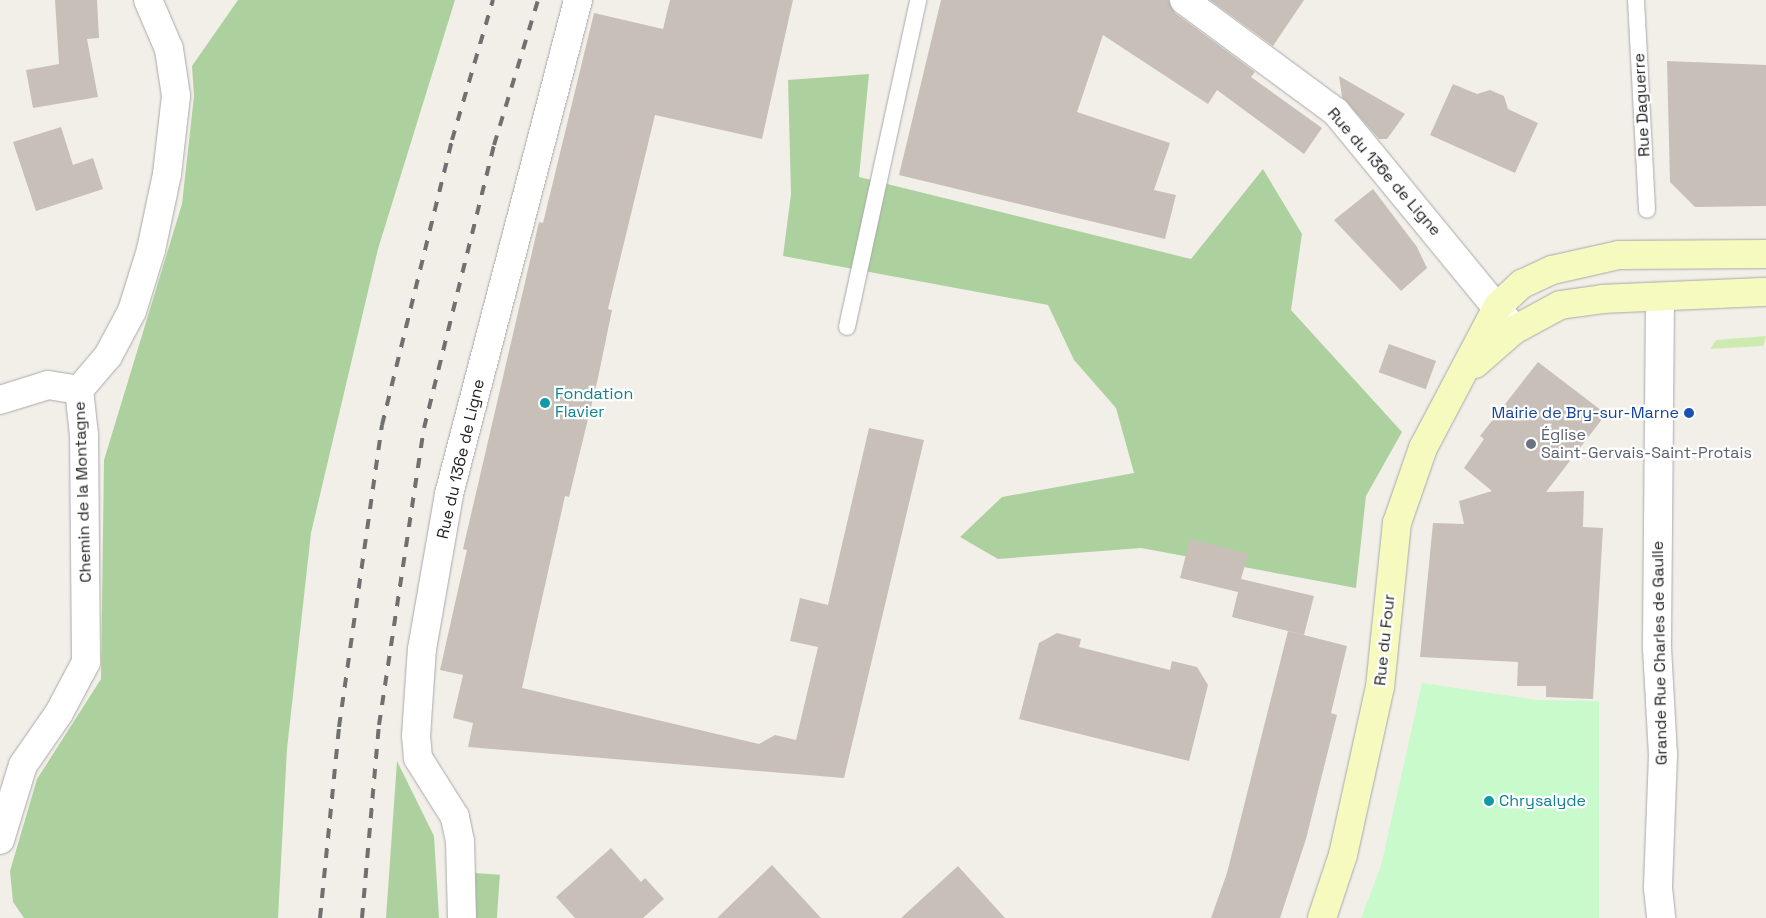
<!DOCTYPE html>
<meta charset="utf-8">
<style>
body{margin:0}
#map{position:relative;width:1766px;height:918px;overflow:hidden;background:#f2efe9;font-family:"Space Grotesk",sans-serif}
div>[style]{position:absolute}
.grass>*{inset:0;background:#cdebb0}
.forest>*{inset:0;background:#add19e;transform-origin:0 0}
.park>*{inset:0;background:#c8facc}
.building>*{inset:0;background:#c7bfb8;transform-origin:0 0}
.roads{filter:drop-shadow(0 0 1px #a9a9a9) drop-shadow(0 0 1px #a9a9a9)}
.lane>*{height:16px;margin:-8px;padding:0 8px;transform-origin:8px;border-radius:8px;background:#fff}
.street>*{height:28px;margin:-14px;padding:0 14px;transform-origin:14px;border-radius:14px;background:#fff}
.secondary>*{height:28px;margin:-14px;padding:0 14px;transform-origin:14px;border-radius:14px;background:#f7fabf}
.rail>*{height:4px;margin-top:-2px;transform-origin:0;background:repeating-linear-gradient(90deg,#707070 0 10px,transparent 0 20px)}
.dots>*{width:14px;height:14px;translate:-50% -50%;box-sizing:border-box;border:2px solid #fff;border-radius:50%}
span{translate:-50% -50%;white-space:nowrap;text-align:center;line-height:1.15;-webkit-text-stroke:4.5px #fff;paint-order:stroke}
.street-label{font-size:16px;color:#222}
.culture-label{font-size:16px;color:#0d838f}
.left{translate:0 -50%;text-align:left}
.transit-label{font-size:16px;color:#164399}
.right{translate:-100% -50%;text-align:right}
.worship-label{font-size:16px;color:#5b616d}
</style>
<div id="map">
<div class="grass">
<i style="clip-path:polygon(1766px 336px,1763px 346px,1710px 349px,1716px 340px)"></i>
</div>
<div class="forest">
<i style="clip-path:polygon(238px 0,455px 0,378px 249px,311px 533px,287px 749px,278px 918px,24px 918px,13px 902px,10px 871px,37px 779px,101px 679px,104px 460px,182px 204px,194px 96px,192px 66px)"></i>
<i style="clip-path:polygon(869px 74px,859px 177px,1191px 259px,1263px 169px,1302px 234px,1291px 310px,1402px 432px,1366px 496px,1356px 588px,1141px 548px,998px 559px,960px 537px,1002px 497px,1134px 473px,1116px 408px,1074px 360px,1048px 305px,783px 256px,791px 194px,788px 80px)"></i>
<i style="clip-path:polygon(397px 761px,434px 836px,439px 918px,386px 918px)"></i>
<i style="left:461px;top:872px;width:39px;height:46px;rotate:4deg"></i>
</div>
<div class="park">
<i style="clip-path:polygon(1422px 683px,1538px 700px,1599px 701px,1599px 918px,1361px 918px,1381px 866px)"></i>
</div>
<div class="building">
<i style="clip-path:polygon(55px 0,97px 0,99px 38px,87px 39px,98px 97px,33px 108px,26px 70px,59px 64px)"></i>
<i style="clip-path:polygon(670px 0,793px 0,762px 139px,655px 115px,608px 309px,612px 310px,598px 378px,569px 497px,565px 496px,522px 688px,759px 744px,775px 735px,796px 740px,818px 647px,790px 641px,800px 598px,828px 605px,869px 428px,924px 440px,844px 778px,468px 747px,473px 723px,453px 718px,463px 675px,440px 670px,467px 550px,463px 549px,539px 222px,543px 223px,594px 13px,663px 29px)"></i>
<i style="clip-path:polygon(941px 0,1169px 0,1175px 13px,1255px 72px,1251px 77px,1322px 128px,1304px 154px,1217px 90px,1208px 104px,1103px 35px,1077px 112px,1170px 143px,1154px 190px,1176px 195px,1165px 239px,899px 175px)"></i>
<i style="clip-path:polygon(1210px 0,1304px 0,1273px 46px)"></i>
<i style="clip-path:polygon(1667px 61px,1766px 65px,1766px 206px,1695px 207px,1670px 182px)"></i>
<i style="clip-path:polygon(1339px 76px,1405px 114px,1387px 139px,1379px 139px,1342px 97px)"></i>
<i style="clip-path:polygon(1453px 84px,1477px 94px,1490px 90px,1504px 96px,1508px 109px,1538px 123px,1515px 173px,1430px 135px)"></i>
<i style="clip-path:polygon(61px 127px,73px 165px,93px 158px,103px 189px,36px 211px,13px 142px)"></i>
<i style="clip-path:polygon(1373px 189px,1417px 247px,1427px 268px,1401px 291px,1334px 220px)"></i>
<i style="left:1389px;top:344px;width:50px;height:30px;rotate:20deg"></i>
<i style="clip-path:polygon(1538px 362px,1606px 414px,1546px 492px,1584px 491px,1583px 527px,1603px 528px,1593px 699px,1546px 697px,1546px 686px,1517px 686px,1518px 662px,1420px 657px,1433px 523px,1464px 524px,1459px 501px,1492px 491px,1464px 468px,1484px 439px,1480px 436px)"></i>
<i style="clip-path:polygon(1190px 539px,1248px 554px,1241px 579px,1314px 596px,1304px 635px,1232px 617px,1238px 592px,1180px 578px)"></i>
<i style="clip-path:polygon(1288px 631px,1347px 646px,1331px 713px,1337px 715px,1306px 839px,1280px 918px,1211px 918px,1227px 873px)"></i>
<i style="clip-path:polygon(1057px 633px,1081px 639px,1079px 647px,1170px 670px,1172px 661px,1197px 667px,1208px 685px,1189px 761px,1019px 719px,1039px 643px)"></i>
<i style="clip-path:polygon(611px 848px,641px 882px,645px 878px,664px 899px,643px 918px,575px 918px,556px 897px)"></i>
<i style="clip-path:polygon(772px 865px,821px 918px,717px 918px)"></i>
<i style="clip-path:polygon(958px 866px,1005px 918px,901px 918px)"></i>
</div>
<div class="roads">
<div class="lane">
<i style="left:1636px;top:0;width:210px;rotate:87deg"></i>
<i style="left:847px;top:327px;width:335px;rotate:-77.7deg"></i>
</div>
<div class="street">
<i style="left:1184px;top:0;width:189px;rotate:36.4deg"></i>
<i style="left:1336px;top:112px;width:276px;rotate:50.6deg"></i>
<i style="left:1660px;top:298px;width:350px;rotate:90.5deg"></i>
<i style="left:1657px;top:648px;width:107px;rotate:86.8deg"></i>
<i style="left:1663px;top:755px;width:133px;rotate:92.2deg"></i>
<i style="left:1658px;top:888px;width:30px;rotate:84deg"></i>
<i style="left:0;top:400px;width:50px;rotate:-17.4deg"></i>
<i style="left:48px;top:385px;width:31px;rotate:9deg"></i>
<i style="left:0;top:840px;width:78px;rotate:-73deg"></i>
<i style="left:23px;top:765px;width:63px;rotate:-55.3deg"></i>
<i style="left:59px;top:713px;width:58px;rotate:-62.1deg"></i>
<i style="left:86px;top:662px;width:227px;rotate:-90.5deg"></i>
<i style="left:84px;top:435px;width:45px;rotate:-96.3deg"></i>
<i style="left:79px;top:390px;width:45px;rotate:-49.5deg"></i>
<i style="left:108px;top:356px;width:51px;rotate:-61.9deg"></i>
<i style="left:132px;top:311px;width:64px;rotate:-72.7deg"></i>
<i style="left:151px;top:250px;width:78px;rotate:-78.1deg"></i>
<i style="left:167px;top:174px;width:79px;rotate:-83.4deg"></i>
<i style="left:176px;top:96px;width:48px;rotate:-98.5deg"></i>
<i style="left:169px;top:49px;width:53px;rotate:-113.2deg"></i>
<i style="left:462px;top:918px;width:77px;rotate:-91.5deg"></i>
<i style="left:460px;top:841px;width:25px;rotate:-102deg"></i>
<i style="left:455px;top:817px;width:70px;rotate:-122.1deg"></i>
<i style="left:418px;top:758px;width:22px;rotate:-95deg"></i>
<i style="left:416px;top:736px;width:87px;rotate:-86.1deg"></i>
<i style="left:422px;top:649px;width:157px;rotate:-80.1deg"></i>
<i style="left:449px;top:494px;width:511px;rotate:-75.36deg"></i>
</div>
<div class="secondary">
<i style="left:1475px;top:364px;width:52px;rotate:-41.1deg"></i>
<i style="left:1514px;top:330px;width:52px;rotate:-28.5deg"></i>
<i style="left:1560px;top:305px;width:43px;rotate:-7.9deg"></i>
<i style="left:1603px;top:299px;width:163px;rotate:-2.5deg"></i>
<i style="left:1322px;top:918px;width:66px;rotate:-71.6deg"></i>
<i style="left:1343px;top:855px;width:172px;rotate:-77.6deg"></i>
<i style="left:1380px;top:687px;width:165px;rotate:-84.1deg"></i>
<i style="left:1397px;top:523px;width:79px;rotate:-70.9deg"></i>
<i style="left:1423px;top:448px;width:161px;rotate:-62.2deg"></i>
<i style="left:1498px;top:306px;width:33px;rotate:-43deg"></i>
<i style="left:1522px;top:284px;width:33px;rotate:-25deg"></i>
<i style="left:1552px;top:270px;width:69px;rotate:-12.6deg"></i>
<i style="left:1619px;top:255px;width:147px;rotate:-0.4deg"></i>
</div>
</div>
<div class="rail">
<i style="left:320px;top:918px;width:192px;rotate:-84.3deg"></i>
<i style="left:339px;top:727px;width:305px;rotate:-81.9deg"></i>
<i style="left:382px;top:425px;width:293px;rotate:-76.2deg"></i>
<i style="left:452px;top:140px;width:146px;rotate:-73.7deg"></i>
<i style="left:362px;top:918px;width:194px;rotate:-85deg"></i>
<i style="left:379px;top:725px;width:300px;rotate:-81.4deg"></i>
<i style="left:424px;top:428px;width:292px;rotate:-76.1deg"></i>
<i style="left:494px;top:145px;width:152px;rotate:-73.1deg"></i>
</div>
<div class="dots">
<i style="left:545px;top:403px;background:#0f9aa8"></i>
<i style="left:1689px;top:413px;background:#1a4fb4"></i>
<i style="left:1531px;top:444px;background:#6b7280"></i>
<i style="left:1489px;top:801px;background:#0f9aa8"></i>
</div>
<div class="street-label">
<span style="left:1642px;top:105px;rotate:-93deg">Rue Daguerre</span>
<span style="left:1384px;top:172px;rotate:49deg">Rue du 136e de Ligne</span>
<span style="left:461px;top:459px;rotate:-77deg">Rue du 136e de Ligne</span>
<span style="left:83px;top:492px;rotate:-92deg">Chemin de la Montagne</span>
<span style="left:1385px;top:640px;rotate:-84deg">Rue du Four</span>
<span style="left:1660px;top:653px;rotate:-91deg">Grande Rue Charles de Gaulle</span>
</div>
<div class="culture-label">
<span class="left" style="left:555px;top:403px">Fondation<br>Flavier</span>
<span class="left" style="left:1499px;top:801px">Chrysalyde</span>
</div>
<div class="transit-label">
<span class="right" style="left:1679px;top:413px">Mairie de Bry-sur-Marne</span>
</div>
<div class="worship-label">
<span class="left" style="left:1541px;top:444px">Église<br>Saint-Gervais-Saint-Protais</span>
</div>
</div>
